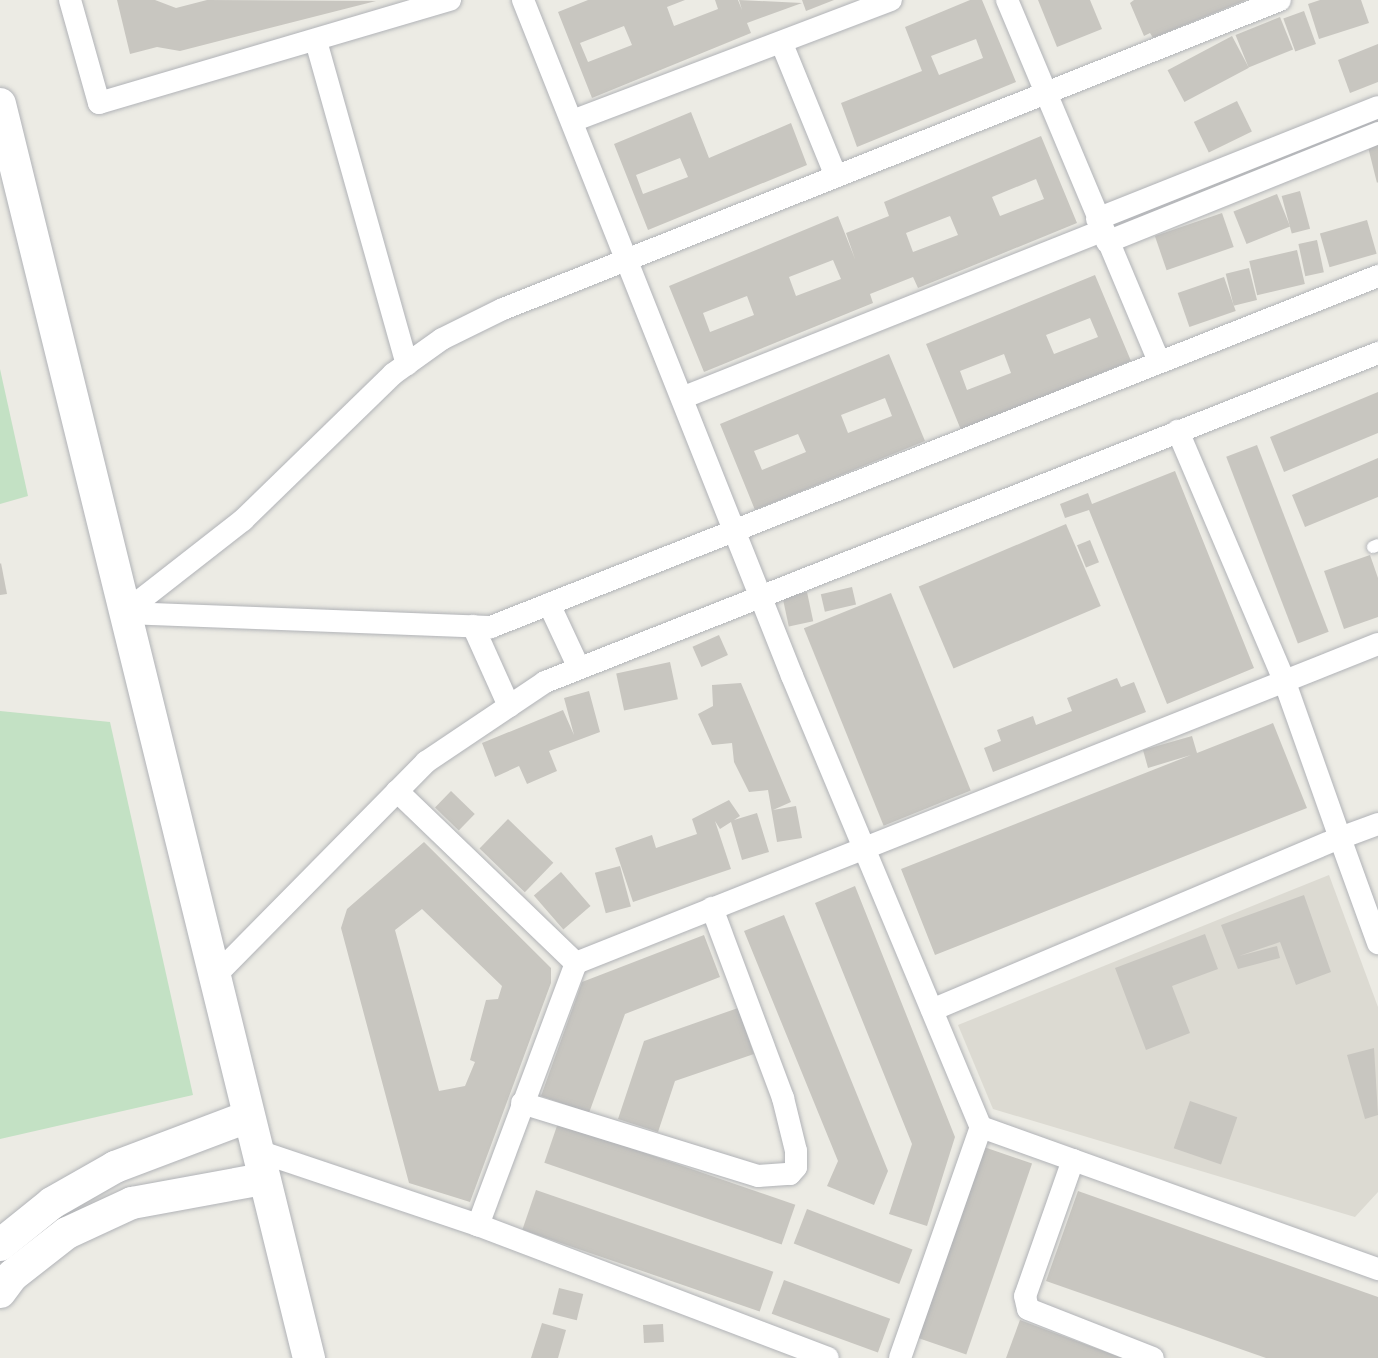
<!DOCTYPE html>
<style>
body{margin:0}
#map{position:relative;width:1378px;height:1358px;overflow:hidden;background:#ecebe4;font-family:Jost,sans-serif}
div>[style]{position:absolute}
.education>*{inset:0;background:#dcdad2}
.green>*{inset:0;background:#c3e1c4}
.building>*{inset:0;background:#c8c6c0;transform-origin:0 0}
.roads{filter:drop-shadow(0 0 2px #b1b3b7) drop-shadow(0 0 2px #b1b3b7)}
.lane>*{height:12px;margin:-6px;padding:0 6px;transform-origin:6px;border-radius:6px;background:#fff}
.street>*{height:22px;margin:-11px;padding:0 11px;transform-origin:11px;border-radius:11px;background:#fff}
.secondary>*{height:32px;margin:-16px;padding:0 16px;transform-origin:16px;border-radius:16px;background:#fff}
span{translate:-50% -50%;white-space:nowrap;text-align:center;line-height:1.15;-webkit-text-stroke:6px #fff;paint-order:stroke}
</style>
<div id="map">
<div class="education">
<i style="clip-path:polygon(1329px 875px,1378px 1007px,1378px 1192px,1355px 1217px,993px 1109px,958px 1025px)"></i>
</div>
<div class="green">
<i style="clip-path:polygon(0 369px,28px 496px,0 504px)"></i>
<i style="clip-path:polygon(0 711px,110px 722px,193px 1095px,0 1139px)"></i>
</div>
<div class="building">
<i style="clip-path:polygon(117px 0,155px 0,176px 8px,207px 0,376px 1px,180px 51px,157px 47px,130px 54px)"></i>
<i style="clip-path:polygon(evenodd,588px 0,685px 0,667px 7px,674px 26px,718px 9px,715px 0,738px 0,742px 10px,739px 0,802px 3px,747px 23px,751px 33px,592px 98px,558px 12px,588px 0,624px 26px,632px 45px,588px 62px,580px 43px,624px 26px)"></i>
<i style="clip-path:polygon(802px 0,834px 0,806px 11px)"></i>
<i style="clip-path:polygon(evenodd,970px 0,982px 0,1016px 82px,857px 147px,841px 103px,922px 71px,905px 27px,970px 0,976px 39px,983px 58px,939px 75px,931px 56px,976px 39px)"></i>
<i style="clip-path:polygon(1038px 0,1090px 0,1102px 29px,1057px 47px)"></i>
<i style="clip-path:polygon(1134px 0,1246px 0,1153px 38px,1150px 33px,1144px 36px,1130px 3px)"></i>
<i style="clip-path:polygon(1320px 0,1361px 0,1369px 23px,1319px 39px,1308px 4px)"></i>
<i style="left:1304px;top:11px;width:35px;height:22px;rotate:70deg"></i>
<i style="left:1280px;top:17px;width:35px;height:48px;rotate:68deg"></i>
<i style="left:1232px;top:36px;width:36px;height:73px;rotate:62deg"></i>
<i style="clip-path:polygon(1378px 44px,1378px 82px,1350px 93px,1338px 60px)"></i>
<i style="left:1237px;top:101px;width:34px;height:48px;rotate:64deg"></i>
<i style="clip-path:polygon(evenodd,691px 112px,709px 158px,791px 123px,807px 165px,648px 230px,614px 144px,691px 112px,680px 158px,688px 177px,643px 194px,636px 175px,680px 158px)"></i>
<i style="clip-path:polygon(evenodd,1041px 136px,1077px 223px,918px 288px,913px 277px,870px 294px,873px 303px,704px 372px,669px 286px,838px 216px,855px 259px,846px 233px,889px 216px,884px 202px,1041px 136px,1036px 179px,1044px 199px,1000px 216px,992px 197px,1036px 179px,1041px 136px,950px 216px,958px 235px,913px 252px,906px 233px,950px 216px,1041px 136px,833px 260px,841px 279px,796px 296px,789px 277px,833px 260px,1041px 136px,747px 296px,754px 315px,710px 332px,703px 313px,747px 296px)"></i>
<i style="clip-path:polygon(1378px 144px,1378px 182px,1377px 183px,1368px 147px)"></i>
<i style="left:1300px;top:191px;width:39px;height:19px;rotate:75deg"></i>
<i style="left:1277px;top:194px;width:35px;height:47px;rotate:68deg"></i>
<i style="left:1222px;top:213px;width:36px;height:71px;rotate:71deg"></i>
<i style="left:1367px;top:220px;width:35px;height:49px;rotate:74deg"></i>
<i style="left:1317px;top:240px;width:33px;height:19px;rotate:78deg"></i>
<i style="left:1297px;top:250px;width:35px;height:49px;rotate:77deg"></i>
<i style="left:1249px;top:268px;width:33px;height:24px;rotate:76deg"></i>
<i style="clip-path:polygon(evenodd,1095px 275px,1131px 361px,961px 430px,926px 344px,1095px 275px,1090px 318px,1098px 337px,1054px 354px,1046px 335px,1090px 318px,1095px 275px,1004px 354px,1011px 373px,967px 390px,960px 371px,1004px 354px)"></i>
<i style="left:1224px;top:277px;width:36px;height:49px;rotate:71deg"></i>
<i style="clip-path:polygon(evenodd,889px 354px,925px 441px,755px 510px,720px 424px,889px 354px,885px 398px,892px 416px,848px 433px,841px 415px,885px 398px,889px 354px,798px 434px,806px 452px,762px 470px,754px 451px,798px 434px)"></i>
<i style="clip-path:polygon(1378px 392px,1378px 433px,1284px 472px,1270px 437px)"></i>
<i style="left:1257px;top:445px;width:200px;height:33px;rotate:69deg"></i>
<i style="clip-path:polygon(1378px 458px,1378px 497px,1305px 527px,1292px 495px)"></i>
<i style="clip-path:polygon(1175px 471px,1254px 668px,1167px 704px,1089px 510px,1065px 518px,1060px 504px,1088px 493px,1092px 504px)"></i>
<i style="left:1066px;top:524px;width:89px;height:160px;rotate:67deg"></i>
<i style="left:1090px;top:540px;width:24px;height:14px;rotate:68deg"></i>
<i style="clip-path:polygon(1370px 555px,1378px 578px,1378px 617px,1344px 629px,1324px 571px)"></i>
<i style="clip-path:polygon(1px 563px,7px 594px,0 595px,0 564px)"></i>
<i style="left:852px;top:587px;width:18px;height:32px;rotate:77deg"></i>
<i style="left:807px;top:592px;width:30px;height:25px;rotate:78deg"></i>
<i style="left:891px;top:593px;width:213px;height:94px;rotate:68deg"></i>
<i style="left:719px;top:635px;width:22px;height:29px;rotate:66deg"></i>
<i style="left:670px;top:662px;width:38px;height:55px;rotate:78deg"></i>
<i style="clip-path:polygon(1117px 678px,1121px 687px,1134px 682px,1146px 712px,993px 772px,984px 748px,1001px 741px,997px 730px,1033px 716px,1036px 725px,1072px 711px,1067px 698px)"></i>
<i style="clip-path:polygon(741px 683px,791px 802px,773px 810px,796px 806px,802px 838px,777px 842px,768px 790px,749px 792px,734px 762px,732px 743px,712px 745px,698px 714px,713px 706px,712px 685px)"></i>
<i style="clip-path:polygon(589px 691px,600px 732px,549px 751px,557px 771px,527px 784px,519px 766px,495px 777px,482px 743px,563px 710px,574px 735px,564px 698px)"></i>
<i style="clip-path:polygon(1273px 723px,1307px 808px,935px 955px,901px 869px,1191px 755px,1148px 768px,1143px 750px,1192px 736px,1197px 753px)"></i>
<i style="left:451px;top:791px;width:33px;height:23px;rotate:44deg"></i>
<i style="clip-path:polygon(729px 800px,740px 816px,734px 820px,757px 813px,769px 852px,742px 860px,731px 822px,720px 829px,715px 821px,731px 869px,633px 902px,615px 848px,652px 835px,656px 848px,697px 834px,692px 819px)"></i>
<i style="left:508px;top:819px;width:63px;height:41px;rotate:44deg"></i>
<i style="clip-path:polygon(evenodd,424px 842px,551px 968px,551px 983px,470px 1202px,409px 1183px,341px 928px,347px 909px,424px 842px,422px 909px,502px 986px,498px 999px,486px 1000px,470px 1060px,475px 1062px,465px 1086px,439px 1091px,395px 930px,422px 909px)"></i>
<i style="left:620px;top:866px;width:42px;height:26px;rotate:75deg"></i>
<i style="left:561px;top:872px;width:45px;height:36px;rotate:49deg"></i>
<i style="clip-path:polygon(855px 886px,955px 1137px,927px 1226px,889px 1214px,912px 1144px,815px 903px)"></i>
<i style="clip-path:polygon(1304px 895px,1331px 972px,1296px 985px,1280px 942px,1239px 956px,1277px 946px,1280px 958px,1238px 969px,1221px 925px)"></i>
<i style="clip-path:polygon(784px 915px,888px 1171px,874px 1205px,827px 1186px,838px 1161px,744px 931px)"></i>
<i style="clip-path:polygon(1205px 934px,1218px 969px,1172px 986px,1190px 1033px,1146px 1050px,1115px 968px)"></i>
<i style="clip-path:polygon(704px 935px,720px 977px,625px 1014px,589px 1113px,541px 1096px,582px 982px)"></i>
<i style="clip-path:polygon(738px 1008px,754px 1054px,675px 1081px,658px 1132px,618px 1119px,644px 1041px)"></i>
<i style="clip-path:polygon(1374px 1048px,1378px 1115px,1365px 1119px,1347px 1055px)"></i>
<i style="left:1190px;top:1101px;width:50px;height:50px;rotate:19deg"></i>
<i style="left:558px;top:1123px;width:251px;height:42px;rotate:19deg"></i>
<i style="left:981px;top:1146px;width:54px;height:202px;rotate:19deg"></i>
<i style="left:536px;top:1190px;width:251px;height:42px;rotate:19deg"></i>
<i style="clip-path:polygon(1078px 1191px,1378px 1297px,1378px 1358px,1266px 1358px,1046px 1281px)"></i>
<i style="left:807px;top:1209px;width:113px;height:37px;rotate:21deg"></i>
<i style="left:784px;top:1280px;width:113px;height:36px;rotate:20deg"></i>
<i style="left:559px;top:1288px;width:25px;height:27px;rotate:14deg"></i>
<i style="clip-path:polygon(1020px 1320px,1122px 1358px,1006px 1358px)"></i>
<i style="clip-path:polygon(542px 1323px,566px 1330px,558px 1358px,531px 1358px)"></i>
<i style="left:663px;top:1324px;width:18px;height:20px;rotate:87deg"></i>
</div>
<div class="roads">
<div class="lane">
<i style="left:1373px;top:547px;width:5px;rotate:-22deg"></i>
</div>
<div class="street">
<i style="left:70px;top:0;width:107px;rotate:74.3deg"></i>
<i style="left:99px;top:103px;width:366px;rotate:-16.4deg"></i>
<i style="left:523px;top:0;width:728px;rotate:68.3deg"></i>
<i style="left:792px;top:676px;width:489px;rotate:67.3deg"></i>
<i style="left:981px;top:1127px;width:422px;rotate:19.7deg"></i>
<i style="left:1007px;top:0;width:392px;rotate:67.2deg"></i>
<i style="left:316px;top:41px;width:336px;rotate:74.3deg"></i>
<i style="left:782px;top:44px;width:143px;rotate:67.8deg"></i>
<i style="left:575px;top:120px;width:338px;rotate:-20.8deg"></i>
<i style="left:1097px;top:219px;width:302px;rotate:-21.7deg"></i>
<i style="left:1107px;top:242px;width:292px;rotate:-21.9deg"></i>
<i style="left:682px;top:398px;width:452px;rotate:-21.7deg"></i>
<i style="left:549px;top:604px;width:71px;rotate:64.9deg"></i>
<i style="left:124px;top:613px;width:151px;rotate:-38deg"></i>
<i style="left:243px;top:520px;width:209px;rotate:-44.2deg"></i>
<i style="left:393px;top:374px;width:60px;rotate:-35.5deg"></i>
<i style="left:442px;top:339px;width:68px;rotate:-26.2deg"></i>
<i style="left:503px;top:309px;width:836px;rotate:-21.69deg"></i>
<i style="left:124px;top:613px;width:367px;rotate:2.2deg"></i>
<i style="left:491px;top:627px;width:954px;rotate:-21.59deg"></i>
<i style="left:473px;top:626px;width:88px;rotate:65.8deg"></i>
<i style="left:397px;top:791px;width:248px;rotate:43.9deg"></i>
<i style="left:576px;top:963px;width:280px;rotate:110.5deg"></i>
<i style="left:1378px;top:824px;width:40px;rotate:159.8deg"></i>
<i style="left:1340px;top:838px;width:112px;rotate:70.1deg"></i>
<i style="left:576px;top:963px;width:863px;rotate:-21.69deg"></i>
<i style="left:215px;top:976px;width:301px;rotate:-45.4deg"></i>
<i style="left:426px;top:762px;width:143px;rotate:-33.9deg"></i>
<i style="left:545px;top:682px;width:896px;rotate:-21.55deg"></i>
<i style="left:932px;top:1010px;width:443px;rotate:-22.9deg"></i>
<i style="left:1340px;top:838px;width:168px;rotate:-109.5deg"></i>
<i style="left:1284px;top:680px;width:271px;rotate:-113.1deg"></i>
<i style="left:522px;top:1103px;width:247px;rotate:17.2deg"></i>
<i style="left:758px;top:1176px;width:32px;rotate:-4deg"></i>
<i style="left:790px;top:1174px;width:9px;rotate:-49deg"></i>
<i style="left:796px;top:1167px;width:16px;rotate:-90deg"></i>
<i style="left:796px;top:1151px;width:55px;rotate:-103.8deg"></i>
<i style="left:783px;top:1098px;width:203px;rotate:-110.5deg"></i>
<i style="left:255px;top:1150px;width:235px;rotate:18.6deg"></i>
<i style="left:478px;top:1225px;width:374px;rotate:20.8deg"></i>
<i style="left:1073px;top:1160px;width:144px;rotate:109.4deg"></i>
<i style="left:1025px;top:1296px;width:13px;rotate:77deg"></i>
<i style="left:1028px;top:1309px;width:134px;rotate:21.4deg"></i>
<i style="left:900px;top:1358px;width:245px;rotate:-70.7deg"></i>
</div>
<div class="secondary">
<i style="left:0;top:104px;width:1292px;rotate:76.16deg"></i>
<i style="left:0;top:1245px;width:67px;rotate:-38.9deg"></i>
<i style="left:52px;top:1203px;width:73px;rotate:-29.7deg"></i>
<i style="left:115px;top:1167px;width:141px;rotate:-20.7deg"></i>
<i style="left:0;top:1292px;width:21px;rotate:-53deg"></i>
<i style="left:13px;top:1275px;width:68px;rotate:-37.9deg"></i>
<i style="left:67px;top:1233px;width:72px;rotate:-24.8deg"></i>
<i style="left:132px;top:1203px;width:133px;rotate:-10.4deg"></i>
</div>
</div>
</div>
